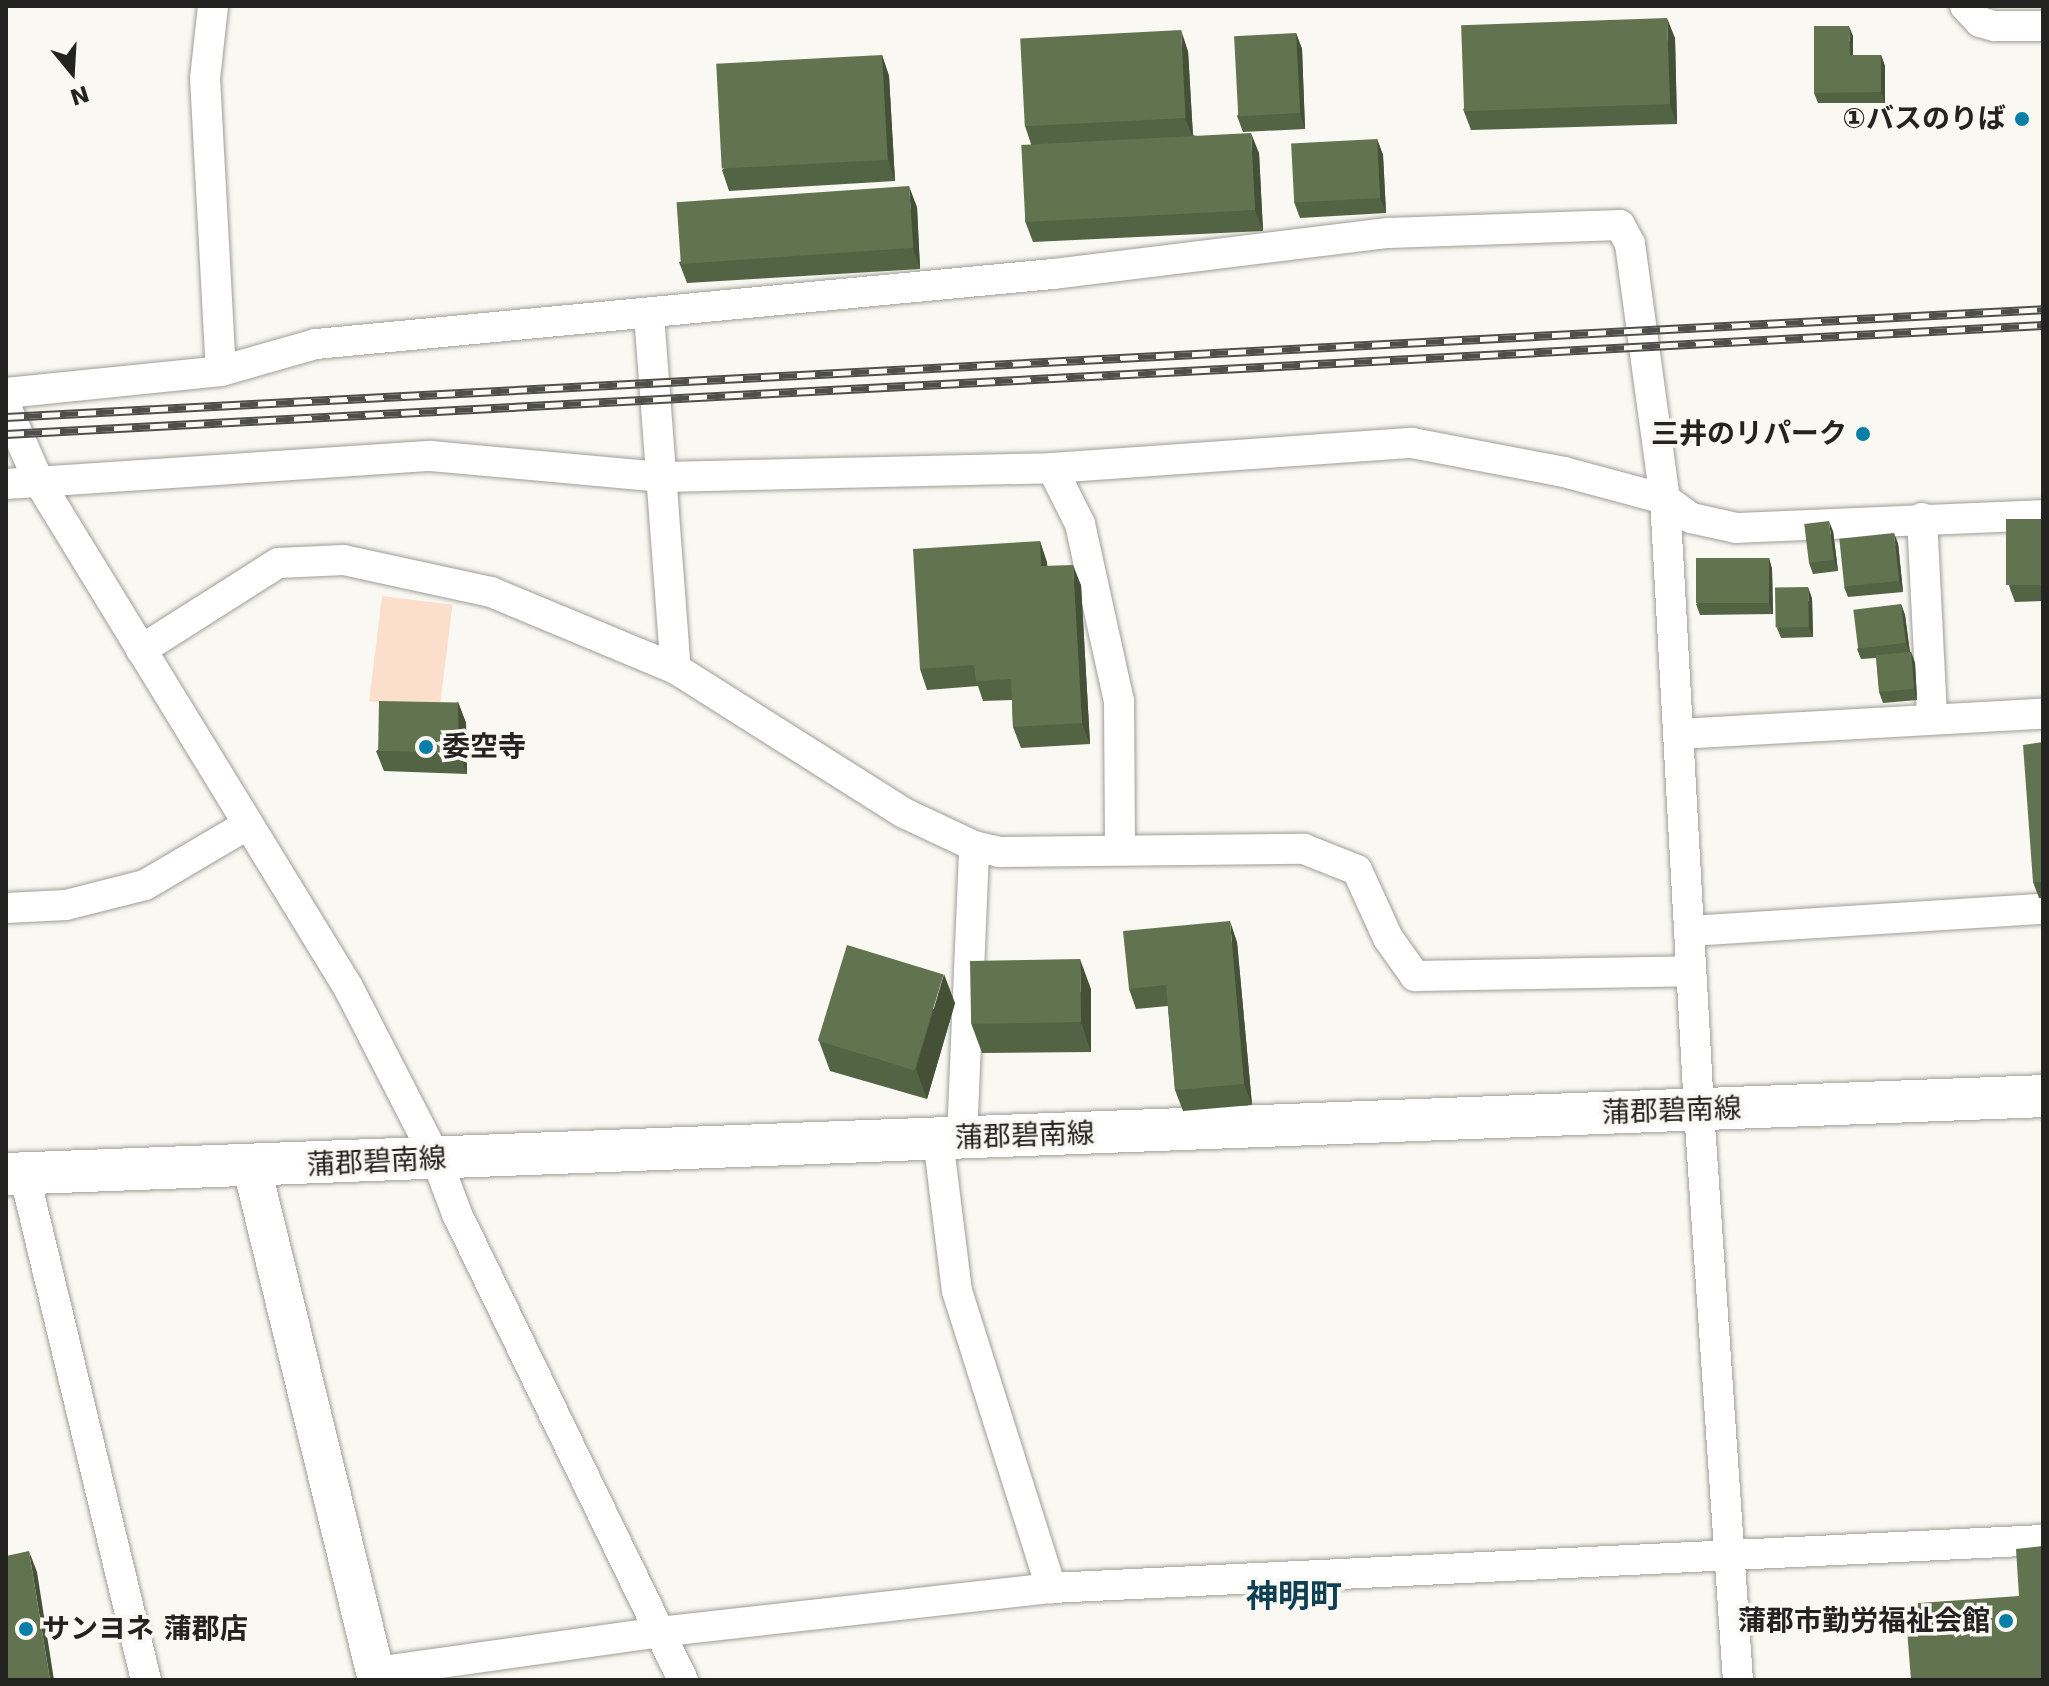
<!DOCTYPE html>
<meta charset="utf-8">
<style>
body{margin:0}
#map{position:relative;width:2049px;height:1686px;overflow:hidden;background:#f9f8f2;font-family:"DejaVu Sans","Noto Sans JP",sans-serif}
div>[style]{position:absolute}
.green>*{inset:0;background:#fbdfcc;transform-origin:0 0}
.roads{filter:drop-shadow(0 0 2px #9e9e98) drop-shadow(0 0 2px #9e9e98)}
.minor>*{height:30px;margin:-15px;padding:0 15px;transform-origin:15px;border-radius:15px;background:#fff}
.tertiary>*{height:38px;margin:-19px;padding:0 19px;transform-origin:19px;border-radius:19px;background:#fff}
.secondary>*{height:42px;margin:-21px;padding:0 21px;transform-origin:21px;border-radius:21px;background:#fff}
.rail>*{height:9px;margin-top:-4.5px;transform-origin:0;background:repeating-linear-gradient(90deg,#f9f8f2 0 18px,#4e4e4b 0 36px);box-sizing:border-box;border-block:2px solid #4e4e4b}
.wall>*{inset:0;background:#536444}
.shaded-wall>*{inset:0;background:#445137}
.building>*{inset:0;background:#61744f;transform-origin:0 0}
.dots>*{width:22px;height:22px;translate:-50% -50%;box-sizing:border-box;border:4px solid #f9f8f2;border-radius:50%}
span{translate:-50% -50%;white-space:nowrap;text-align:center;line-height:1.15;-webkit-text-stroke:7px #f9f8f2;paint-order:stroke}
.poi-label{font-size:28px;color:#232321;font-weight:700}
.right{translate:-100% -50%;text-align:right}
.left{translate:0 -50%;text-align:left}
.street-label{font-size:28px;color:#232321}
.quarter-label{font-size:32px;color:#0f3f52;font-weight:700}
.frame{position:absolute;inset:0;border:8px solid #232321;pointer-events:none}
.north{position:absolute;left:32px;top:32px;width:80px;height:80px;-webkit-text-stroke:6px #f9f8f2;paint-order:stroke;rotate:162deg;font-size:22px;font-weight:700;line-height:32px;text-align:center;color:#232321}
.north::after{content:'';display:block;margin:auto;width:28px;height:36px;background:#232321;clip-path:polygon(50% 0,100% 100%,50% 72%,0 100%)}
</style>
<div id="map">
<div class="green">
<i style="left:382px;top:596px;width:71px;height:106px;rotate:7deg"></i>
</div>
<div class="roads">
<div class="minor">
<i style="left:213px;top:6px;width:72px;rotate:96.3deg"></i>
<i style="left:205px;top:78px;width:293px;rotate:86.9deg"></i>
<i style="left:1965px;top:6px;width:22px;rotate:47deg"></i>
<i style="left:1980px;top:22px;width:15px;rotate:16deg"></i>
<i style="left:1994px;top:26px;width:49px"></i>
<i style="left:649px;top:314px;width:356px;rotate:85.7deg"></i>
<i style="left:6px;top:393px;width:216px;rotate:-5.8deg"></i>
<i style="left:221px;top:371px;width:99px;rotate:-15.9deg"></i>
<i style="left:316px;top:344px;width:740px;rotate:-5.43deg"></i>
<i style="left:1053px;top:274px;width:337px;rotate:-7deg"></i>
<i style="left:1388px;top:233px;width:232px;rotate:-2deg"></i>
<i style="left:1620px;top:225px;width:21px;rotate:62deg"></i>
<i style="left:1630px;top:244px;width:257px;rotate:82.2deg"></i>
<i style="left:1665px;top:499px;width:612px;rotate:86.81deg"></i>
<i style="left:1699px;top:1110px;width:571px;rotate:86.09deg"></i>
<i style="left:6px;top:407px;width:82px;rotate:66.3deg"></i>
<i style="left:39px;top:482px;width:592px;rotate:58.54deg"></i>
<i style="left:348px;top:987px;width:192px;rotate:62.8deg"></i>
<i style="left:436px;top:1158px;width:60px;rotate:69.4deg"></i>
<i style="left:457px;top:1214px;width:518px;rotate:64.13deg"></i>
<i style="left:1052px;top:468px;width:63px;rotate:63.4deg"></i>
<i style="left:1080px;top:524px;width:181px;rotate:77.6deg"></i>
<i style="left:1119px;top:701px;width:148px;rotate:89.6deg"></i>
<i style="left:6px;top:484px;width:426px;rotate:-3.8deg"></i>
<i style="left:431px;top:456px;width:233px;rotate:5.2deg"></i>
<i style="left:663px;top:477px;width:389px;rotate:-1.3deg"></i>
<i style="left:1052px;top:468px;width:361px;rotate:-4deg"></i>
<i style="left:1412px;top:443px;width:155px;rotate:10.8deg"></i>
<i style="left:1564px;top:472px;width:105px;rotate:15deg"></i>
<i style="left:1665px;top:499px;width:32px;rotate:36deg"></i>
<i style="left:1691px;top:518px;width:46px;rotate:12.5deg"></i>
<i style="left:1736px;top:528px;width:307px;rotate:-2.4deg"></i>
<i style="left:1922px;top:518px;width:200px;rotate:87.1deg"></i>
<i style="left:141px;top:650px;width:162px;rotate:-32.4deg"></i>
<i style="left:278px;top:563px;width:66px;rotate:-2.6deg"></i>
<i style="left:344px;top:560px;width:150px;rotate:12.3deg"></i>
<i style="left:491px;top:592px;width:200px;rotate:22.6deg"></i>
<i style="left:676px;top:669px;width:270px;rotate:32.3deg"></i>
<i style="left:904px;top:813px;width:77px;rotate:25.2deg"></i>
<i style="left:974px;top:846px;width:26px;rotate:13deg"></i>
<i style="left:999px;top:852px;width:305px;rotate:-0.6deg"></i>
<i style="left:1304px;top:849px;width:57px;rotate:21.6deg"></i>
<i style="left:1357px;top:870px;width:75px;rotate:65.5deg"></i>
<i style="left:1388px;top:938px;width:47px;rotate:54.6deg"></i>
<i style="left:1415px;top:976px;width:275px;rotate:-1deg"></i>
<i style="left:1680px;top:734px;width:364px;rotate:-3.2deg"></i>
<i style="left:6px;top:908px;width:60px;rotate:-2.9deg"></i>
<i style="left:66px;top:905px;width:81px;rotate:-14.2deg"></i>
<i style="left:145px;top:885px;width:118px;rotate:-30.5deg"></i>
<i style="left:1689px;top:931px;width:355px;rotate:-3.6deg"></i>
<i style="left:962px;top:1138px;width:292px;rotate:-87.6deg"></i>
<i style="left:938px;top:1139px;width:153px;rotate:82.9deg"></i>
<i style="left:957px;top:1291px;width:312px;rotate:72.4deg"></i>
<i style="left:24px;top:1173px;width:521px;rotate:76.47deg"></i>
<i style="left:376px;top:1672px;width:286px;rotate:-8deg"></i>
<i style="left:659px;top:1632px;width:394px;rotate:-6.4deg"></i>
<i style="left:1051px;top:1588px;width:993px;rotate:-2.77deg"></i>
</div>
<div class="tertiary">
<i style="left:252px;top:1168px;width:527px;rotate:76.28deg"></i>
</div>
<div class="secondary">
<i style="left:6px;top:1174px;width:2038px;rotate:-2.19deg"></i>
</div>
</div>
<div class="rail">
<i style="left:6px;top:417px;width:2040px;rotate:-3.03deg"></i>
<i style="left:6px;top:434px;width:2040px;rotate:-3.06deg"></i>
</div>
<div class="wall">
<i style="clip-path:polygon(1296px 33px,1302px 49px,1305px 129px,1243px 132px,1237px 116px)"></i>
<i style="clip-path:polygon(1853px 36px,1853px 55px,1881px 55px,1885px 66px,1885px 103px,1818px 103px,1814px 93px)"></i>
<i style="clip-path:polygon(1675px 38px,1677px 124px,1471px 130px,1463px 109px)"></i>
<i style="clip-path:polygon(1188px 51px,1193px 135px,1259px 153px,1263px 231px,1033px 242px,1025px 221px,1031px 144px,1025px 126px)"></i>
<i style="clip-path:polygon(882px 55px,889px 76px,895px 181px,729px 191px,722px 170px)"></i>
<i style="clip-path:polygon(1377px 139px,1383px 155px,1386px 213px,1300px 218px,1294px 202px)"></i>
<i style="clip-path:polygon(917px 207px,920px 269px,687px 283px,679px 262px)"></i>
<i style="clip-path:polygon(2043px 519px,2043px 601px,2015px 602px,2009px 586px)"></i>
<i style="clip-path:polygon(1833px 531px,1838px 571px,1813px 574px,1809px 563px)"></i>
<i style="clip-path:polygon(1040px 541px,1047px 566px,1081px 585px,1090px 744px,1021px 748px,1013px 727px,1012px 700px,983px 701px,978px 686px,927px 690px,920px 669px)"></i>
<i style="clip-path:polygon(1898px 543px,1903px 592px,1848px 597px,1844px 587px)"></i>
<i style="clip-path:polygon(1769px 558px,1772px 569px,1773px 614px,1700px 615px,1696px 604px)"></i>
<i style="clip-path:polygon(1812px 598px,1813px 637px,1781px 638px,1777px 628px)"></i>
<i style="clip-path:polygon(1901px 604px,1905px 615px,1910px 652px,1911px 652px,1915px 663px,1917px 700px,1883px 703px,1879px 692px,1876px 658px,1861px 659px,1857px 649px)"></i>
<i style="clip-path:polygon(458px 702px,466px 723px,467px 774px,384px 771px,376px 751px)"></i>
<i style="clip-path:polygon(2043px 742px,2043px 898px,2039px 898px,2033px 882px)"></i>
<i style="clip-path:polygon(1237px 942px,1252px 1105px,1183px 1111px,1175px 1090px,1168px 1006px,1136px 1009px,1129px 989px)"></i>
<i style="clip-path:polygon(1091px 989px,1091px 1052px,982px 1053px,971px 1023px)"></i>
<i style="clip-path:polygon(955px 1003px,927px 1099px,830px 1071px,819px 1041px)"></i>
</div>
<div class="shaded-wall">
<i style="clip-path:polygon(1667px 18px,1675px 38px,1677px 124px,1670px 104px)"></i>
<i style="clip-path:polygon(1849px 26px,1853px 36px,1853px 66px,1850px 55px)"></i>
<i style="clip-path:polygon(1181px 30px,1188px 51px,1193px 138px,1185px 118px)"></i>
<i style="clip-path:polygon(1296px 33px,1302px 49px,1305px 129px,1300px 113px)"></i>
<i style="clip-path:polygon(882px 55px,889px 76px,895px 181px,888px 160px)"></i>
<i style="clip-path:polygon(1881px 55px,1885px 66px,1885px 103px,1881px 92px)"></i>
<i style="clip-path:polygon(1251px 133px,1259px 153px,1263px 231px,1255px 210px)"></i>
<i style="clip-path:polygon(1377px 139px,1383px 155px,1386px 213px,1380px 198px)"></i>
<i style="clip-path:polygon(909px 186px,917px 207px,920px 269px,913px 248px)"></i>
<i style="clip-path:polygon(1829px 521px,1833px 531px,1838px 571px,1834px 560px)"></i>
<i style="clip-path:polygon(1894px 533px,1898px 543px,1903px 592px,1899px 581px)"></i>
<i style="clip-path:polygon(1040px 541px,1047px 562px,1049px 587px,1041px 566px)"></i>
<i style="clip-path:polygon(1769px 558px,1772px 569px,1773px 614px,1769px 603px)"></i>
<i style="clip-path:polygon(1073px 565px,1081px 585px,1090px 744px,1082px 723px)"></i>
<i style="clip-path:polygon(1808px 587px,1812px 598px,1813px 637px,1809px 627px)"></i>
<i style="clip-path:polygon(1901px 604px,1905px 615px,1910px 654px,1906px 643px)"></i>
<i style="clip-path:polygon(1911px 652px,1915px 663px,1917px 700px,1914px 689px)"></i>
<i style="clip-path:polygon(458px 702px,466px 723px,467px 774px,460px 754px)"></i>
<i style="clip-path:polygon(1230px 921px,1237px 942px,1252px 1105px,1244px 1084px)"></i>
<i style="clip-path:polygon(1080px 959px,1091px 989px,1091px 1052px,1081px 1022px)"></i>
<i style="clip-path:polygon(944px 974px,955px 1003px,927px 1099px,916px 1069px)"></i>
<i style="clip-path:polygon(29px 1551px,37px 1572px,54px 1680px,50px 1680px)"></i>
</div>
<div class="building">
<i style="left:1667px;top:18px;width:86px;height:206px;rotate:88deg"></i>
<i style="clip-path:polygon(1814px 26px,1849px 26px,1850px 55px,1881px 55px,1881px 92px,1814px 93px)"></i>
<i style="left:1181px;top:30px;width:88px;height:161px;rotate:87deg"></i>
<i style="left:1296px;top:33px;width:80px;height:62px;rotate:87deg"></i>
<i style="left:882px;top:55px;width:105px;height:166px;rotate:87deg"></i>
<i style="left:1251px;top:133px;width:77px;height:230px;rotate:87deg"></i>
<i style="left:1377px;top:139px;width:59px;height:86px;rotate:87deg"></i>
<i style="left:909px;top:186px;width:62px;height:233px;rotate:86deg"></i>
<i style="left:2043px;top:519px;width:66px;height:37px;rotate:90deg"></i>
<i style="left:1829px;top:521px;width:39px;height:25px;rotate:83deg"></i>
<i style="left:1894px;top:533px;width:48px;height:55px;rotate:84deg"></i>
<i style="clip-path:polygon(1040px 541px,1041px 566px,1073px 565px,1082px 723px,1013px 727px,1011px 679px,976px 681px,974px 665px,920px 669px,913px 549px)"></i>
<i style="left:1769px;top:558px;width:45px;height:73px;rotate:90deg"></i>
<i style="left:1808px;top:587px;width:40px;height:33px;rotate:89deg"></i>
<i style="left:1901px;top:604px;width:39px;height:48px;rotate:83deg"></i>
<i style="left:1911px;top:652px;width:37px;height:35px;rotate:85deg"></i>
<i style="left:379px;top:701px;width:79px;height:50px;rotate:1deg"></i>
<i style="clip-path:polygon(2043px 742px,2043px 882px,2033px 882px,2023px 745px)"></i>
<i style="clip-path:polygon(1230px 921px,1244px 1084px,1175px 1090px,1166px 985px,1129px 989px,1123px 931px)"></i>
<i style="left:847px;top:945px;width:101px;height:100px;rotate:17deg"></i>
<i style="left:1080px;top:959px;width:63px;height:110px;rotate:89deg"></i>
<i style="clip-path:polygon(2043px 1546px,2043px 1680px,1911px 1680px,1905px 1604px,2019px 1596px,2016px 1549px)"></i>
<i style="clip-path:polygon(29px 1551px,50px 1680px,6px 1680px,6px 1556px)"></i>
</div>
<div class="dots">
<i style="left:2022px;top:119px;background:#077ea5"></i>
<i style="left:1863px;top:434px;background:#077ea5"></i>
<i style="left:426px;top:747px;background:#077ea5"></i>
<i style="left:2006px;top:1621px;background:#077ea5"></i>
<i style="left:26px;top:1629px;background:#077ea5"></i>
</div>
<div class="poi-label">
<span class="right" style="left:2006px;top:119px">①バスのりば</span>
<span class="right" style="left:1847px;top:434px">三井のリパーク</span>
<span class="left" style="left:442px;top:747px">委空寺</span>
<span class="right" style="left:1990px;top:1621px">蒲郡市勤労福祉会館</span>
<span class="left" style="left:42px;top:1629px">サンヨネ 蒲郡店</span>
</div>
<div class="street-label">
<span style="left:1672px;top:1111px;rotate:-2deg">蒲郡碧南線</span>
<span style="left:1025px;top:1136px;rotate:-2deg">蒲郡碧南線</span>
<span style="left:377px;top:1162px;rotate:-3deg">蒲郡碧南線</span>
</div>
<div class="quarter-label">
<span style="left:1294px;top:1596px">神明町</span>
</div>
<div class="frame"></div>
<div class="north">N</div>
</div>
